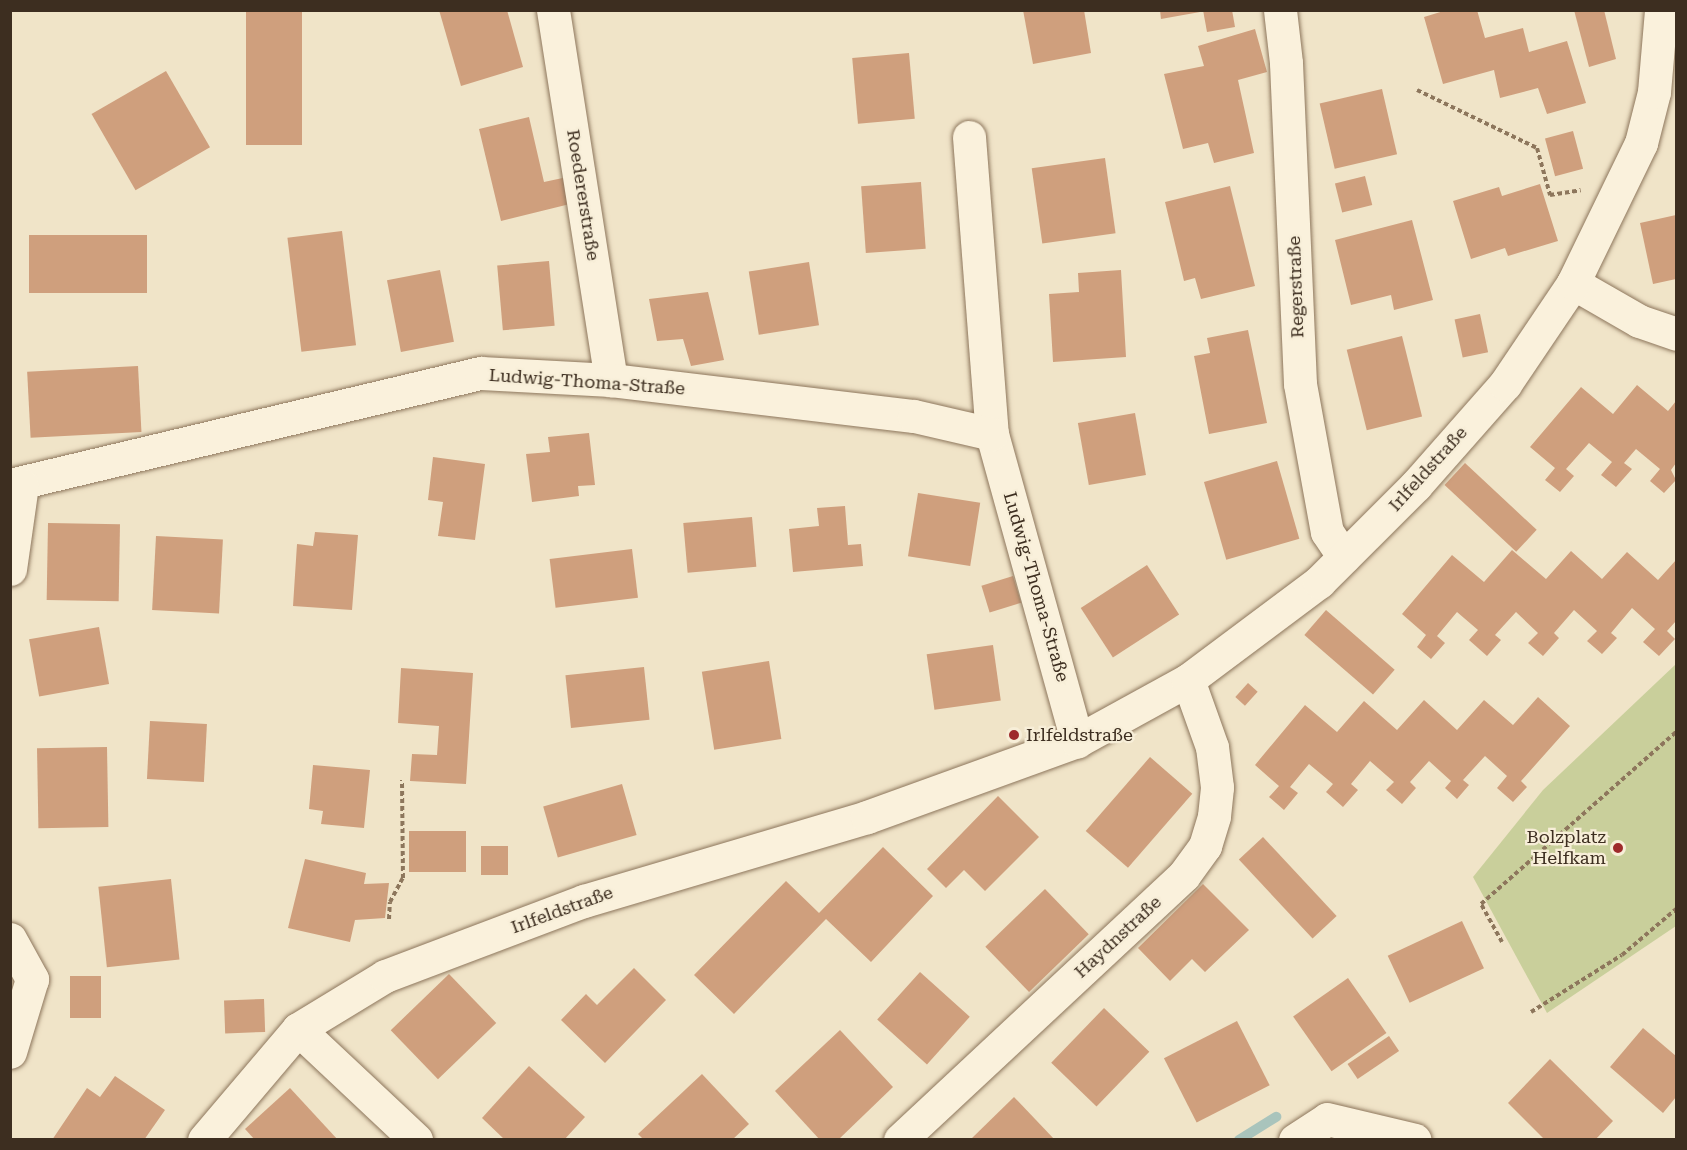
<!DOCTYPE html>
<meta charset="utf-8">
<style>
body{margin:0}
#map{position:relative;width:1687px;height:1150px;overflow:hidden;background:#f0e4c8;font-family:"Roboto Serif",serif}
div>[style]{position:absolute}
.green>*{inset:0;background:#c9cf9b}
.stream>*{height:10px;margin:-5px;padding:0 5px;transform-origin:5px;border-radius:5px;background:#a9c4bc}
.building>*{inset:0;background:#cf9f7d;transform-origin:0 0}
.path>*{height:4px;margin-top:-2px;transform-origin:0;background:repeating-linear-gradient(90deg,#8d765c 0 4.5px,transparent 0 7.5px)}
.roads{filter:drop-shadow(0 0 2px #8d765c) drop-shadow(0 0 2px #8d765c)}
.minor>*{height:33px;margin:-16.5px;padding:0 16.5px;transform-origin:16.5px;border-radius:16.5px;background:#faf1dc}
.dots>*{width:16px;height:16px;translate:-50% -50%;box-sizing:border-box;border:3px solid #f7eed8;border-radius:50%}
span{translate:-50% -50%;white-space:nowrap;text-align:center;line-height:1.15;-webkit-text-stroke:4.5px #f7eed8;paint-order:stroke}
.street-label{font-size:18px;color:#3d2e20}
.poi-label{font-size:18px;color:#3d2e20}
.left{translate:0 -50%;text-align:left}
.right{translate:-100% -50%;text-align:right}
.frame{position:absolute;inset:0;border:12px solid #3d2e20;pointer-events:none}
</style>
<div id="map">
<div class="green">
<i style="clip-path:polygon(1676px 664px,1676px 926px,1547px 1013px,1473px 877px,1543px 790px)"></i>
</div>
<div class="stream">
<i style="left:1239px;top:1140px;width:44px;rotate:-31.9deg"></i>
</div>
<div class="building">
<i style="left:246px;top:10px;width:56px;height:135px"></i>
<i style="clip-path:polygon(439px 10px,507px 10px,523px 67px,461px 86px)"></i>
<i style="clip-path:polygon(1023px 10px,1084px 10px,1091px 53px,1033px 64px)"></i>
<i style="clip-path:polygon(1160px 10px,1200px 10px,1200px 12px,1161px 19px)"></i>
<i style="clip-path:polygon(1203px 10px,1232px 10px,1235px 27px,1207px 32px)"></i>
<i style="clip-path:polygon(1447px 10px,1477px 10px,1485px 38px,1523px 28px,1529px 52px,1567px 41px,1586px 103px,1547px 114px,1538px 88px,1500px 98px,1494px 70px,1443px 84px,1424px 17px)"></i>
<i style="clip-path:polygon(1574px 10px,1604px 10px,1616px 59px,1589px 67px)"></i>
<i style="clip-path:polygon(1255px 29px,1267px 72px,1238px 80px,1254px 153px,1214px 163px,1208px 143px,1183px 149px,1164px 74px,1204px 66px,1198px 46px)"></i>
<i style="left:909px;top:53px;width:66px;height:57px;rotate:85deg"></i>
<i style="left:166px;top:71px;width:88px;height:86px;rotate:60deg"></i>
<i style="left:1382px;top:89px;width:67px;height:64px;rotate:77deg"></i>
<i style="clip-path:polygon(529px 117px,544px 182px,572px 176px,578px 202px,501px 221px,479px 129px)"></i>
<i style="left:1573px;top:131px;width:39px;height:29px;rotate:75deg"></i>
<i style="left:1105px;top:158px;width:76px;height:74px;rotate:82deg"></i>
<i style="left:1365px;top:176px;width:30px;height:31px;rotate:76deg"></i>
<i style="left:921px;top:182px;width:67px;height:60px;rotate:86deg"></i>
<i style="clip-path:polygon(1540px 184px,1558px 241px,1508px 256px,1505px 248px,1471px 259px,1453px 201px,1499px 187px,1502px 196px)"></i>
<i style="clip-path:polygon(1230px 186px,1255px 286px,1201px 299px,1195px 278px,1184px 281px,1165px 202px)"></i>
<i style="clip-path:polygon(1676px 215px,1676px 279px,1653px 284px,1640px 223px)"></i>
<i style="clip-path:polygon(1412px 220px,1433px 300px,1394px 310px,1391px 295px,1351px 305px,1335px 240px)"></i>
<i style="left:342px;top:231px;width:115px;height:55px;rotate:83deg"></i>
<i style="left:147px;top:235px;width:58px;height:118px;rotate:90deg"></i>
<i style="left:549px;top:261px;width:65px;height:52px;rotate:85deg"></i>
<i style="left:809px;top:262px;width:64px;height:61px;rotate:81deg"></i>
<i style="left:440px;top:270px;width:73px;height:54px;rotate:79deg"></i>
<i style="clip-path:polygon(1121px 270px,1126px 357px,1053px 362px,1049px 294px,1079px 292px,1078px 273px)"></i>
<i style="clip-path:polygon(708px 292px,724px 360px,691px 366px,683px 339px,657px 341px,649px 299px)"></i>
<i style="left:1480px;top:314px;width:39px;height:26px;rotate:78deg"></i>
<i style="clip-path:polygon(1248px 330px,1267px 423px,1209px 434px,1194px 356px,1210px 353px,1207px 338px)"></i>
<i style="left:1402px;top:336px;width:83px;height:57px;rotate:76deg"></i>
<i style="left:138px;top:366px;width:66px;height:111px;rotate:87deg"></i>
<i style="clip-path:polygon(1637px 385px,1668px 411px,1676px 401px,1676px 463px,1671px 470px,1676px 480px,1664px 493px,1650px 481px,1660px 469px,1636px 449px,1624px 463px,1632px 469px,1616px 487px,1601px 475px,1612px 462px,1589px 443px,1566px 469px,1574px 476px,1560px 492px,1545px 480px,1555px 468px,1530px 447px,1581px 387px,1613px 414px)"></i>
<i style="left:1135px;top:413px;width:63px;height:58px;rotate:80deg"></i>
<i style="clip-path:polygon(589px 433px,595px 485px,578px 486px,579px 496px,532px 502px,526px 454px,550px 452px,548px 437px)"></i>
<i style="clip-path:polygon(433px 457px,485px 464px,475px 540px,438px 536px,443px 502px,428px 500px)"></i>
<i style="left:1277px;top:461px;width:81px;height:76px;rotate:74deg"></i>
<i style="left:1465px;top:463px;width:98px;height:30px;rotate:43deg"></i>
<i style="left:918px;top:493px;width:63px;height:64px;rotate:9deg"></i>
<i style="clip-path:polygon(845px 506px,848px 545px,861px 544px,863px 566px,793px 572px,789px 529px,819px 526px,817px 508px)"></i>
<i style="left:752px;top:517px;width:50px;height:69px;rotate:85deg"></i>
<i style="left:48px;top:523px;width:72px;height:77px;rotate:1deg"></i>
<i style="clip-path:polygon(315px 532px,358px 535px,352px 610px,293px 606px,297px 544px,313px 546px)"></i>
<i style="left:156px;top:536px;width:67px;height:74px;rotate:3deg"></i>
<i style="left:632px;top:549px;width:49px;height:83px;rotate:83deg"></i>
<i style="clip-path:polygon(1512px 550px,1546px 579px,1571px 551px,1602px 579px,1627px 552px,1658px 580px,1676px 560px,1676px 621px,1667px 631px,1675px 639px,1659px 656px,1643px 642px,1655px 629px,1632px 608px,1611px 633px,1617px 638px,1602px 654px,1587px 641px,1597px 631px,1574px 610px,1554px 633px,1559px 638px,1543px 656px,1528px 643px,1538px 633px,1516px 612px,1495px 635px,1501px 640px,1487px 656px,1469px 640px,1478px 630px,1457px 612px,1437px 636px,1445px 643px,1431px 659px,1417px 647px,1426px 635px,1402px 614px,1452px 555px,1484px 582px)"></i>
<i style="left:1147px;top:565px;width:59px;height:79px;rotate:57deg"></i>
<i style="left:1013px;top:576px;width:28px;height:33px;rotate:73deg"></i>
<i style="left:1326px;top:610px;width:91px;height:33px;rotate:41deg"></i>
<i style="left:99px;top:627px;width:58px;height:71px;rotate:80deg"></i>
<i style="left:993px;top:645px;width:56px;height:67px;rotate:82deg"></i>
<i style="left:769px;top:661px;width:79px;height:68px;rotate:81deg"></i>
<i style="left:644px;top:667px;width:53px;height:79px;rotate:84deg"></i>
<i style="clip-path:polygon(401px 668px,473px 673px,466px 784px,410px 781px,412px 754px,437px 755px,439px 726px,398px 723px)"></i>
<i style="left:1248px;top:683px;width:13px;height:19px;rotate:42deg"></i>
<i style="clip-path:polygon(1538px 697px,1570px 726px,1521px 781px,1527px 787px,1513px 802px,1497px 788px,1507px 776px,1485px 756px,1463px 780px,1469px 785px,1457px 799px,1445px 788px,1451px 781px,1429px 761px,1410px 782px,1416px 788px,1402px 804px,1386px 790px,1394px 782px,1370px 761px,1351px 784px,1358px 790px,1343px 807px,1326px 792px,1333px 784px,1309px 764px,1290px 787px,1298px 793px,1284px 810px,1269px 797px,1279px 786px,1255px 765px,1305px 705px,1337px 732px,1364px 701px,1397px 730px,1424px 700px,1457px 730px,1484px 700px,1513px 725px)"></i>
<i style="left:150px;top:721px;width:57px;height:58px;rotate:3deg"></i>
<i style="left:107px;top:747px;width:80px;height:70px;rotate:89deg"></i>
<i style="left:1150px;top:757px;width:56px;height:98px;rotate:41deg"></i>
<i style="clip-path:polygon(313px 765px,370px 770px,364px 828px,321px 824px,323px 811px,309px 809px)"></i>
<i style="left:622px;top:784px;width:53px;height:82px;rotate:74deg"></i>
<i style="clip-path:polygon(998px 796px,1039px 837px,985px 891px,964px 870px,946px 888px,927px 869px)"></i>
<i style="left:409px;top:831px;width:57px;height:41px"></i>
<i style="left:1263px;top:837px;width:108px;height:33px;rotate:47deg"></i>
<i style="left:481px;top:846px;width:27px;height:29px"></i>
<i style="clip-path:polygon(883px 847px,933px 896px,871px 962px,826px 919px,734px 1014px,694px 975px,786px 881px,819px 913px)"></i>
<i style="clip-path:polygon(305px 859px,366px 873px,364px 884px,389px 883px,385px 918px,355px 920px,350px 942px,288px 928px)"></i>
<i style="left:171px;top:879px;width:81px;height:73px;rotate:84deg"></i>
<i style="clip-path:polygon(1203px 884px,1249px 930px,1205px 972px,1192px 959px,1170px 981px,1138px 948px)"></i>
<i style="left:1045px;top:889px;width:63px;height:83px;rotate:46deg"></i>
<i style="left:1462px;top:921px;width:52px;height:82px;rotate:65deg"></i>
<i style="clip-path:polygon(634px 968px,666px 1000px,605px 1063px,561px 1020px,586px 994px,597px 1005px)"></i>
<i style="left:920px;top:972px;width:67px;height:64px;rotate:42deg"></i>
<i style="left:449px;top:974px;width:68px;height:81px;rotate:46deg"></i>
<i style="left:101px;top:976px;width:42px;height:31px;rotate:90deg"></i>
<i style="left:1348px;top:978px;width:67px;height:67px;rotate:55deg"></i>
<i style="left:264px;top:999px;width:33px;height:40px;rotate:88deg"></i>
<i style="left:1104px;top:1008px;width:63px;height:76px;rotate:44deg"></i>
<i style="left:1237px;top:1021px;width:72px;height:82px;rotate:63deg"></i>
<i style="clip-path:polygon(1643px 1028px,1676px 1056px,1676px 1097px,1663px 1113px,1610px 1067px)"></i>
<i style="clip-path:polygon(840px 1030px,893px 1087px,838px 1140px,820px 1140px,775px 1091px)"></i>
<i style="left:1389px;top:1036px;width:18px;height:50px;rotate:56deg"></i>
<i style="clip-path:polygon(1550px 1059px,1613px 1121px,1595px 1140px,1545px 1140px,1508px 1103px)"></i>
<i style="clip-path:polygon(529px 1066px,585px 1117px,564px 1140px,505px 1140px,482px 1118px)"></i>
<i style="clip-path:polygon(702px 1074px,749px 1124px,732px 1140px,644px 1140px,638px 1134px)"></i>
<i style="clip-path:polygon(115px 1076px,165px 1110px,144px 1140px,52px 1140px,87px 1088px,100px 1097px)"></i>
<i style="clip-path:polygon(290px 1088px,338px 1140px,255px 1140px,245px 1129px)"></i>
<i style="clip-path:polygon(1014px 1097px,1055px 1140px,970px 1140px)"></i>
</div>
<div class="path">
<i style="left:1417px;top:90px;width:133px;rotate:25.8deg"></i>
<i style="left:1537px;top:148px;width:49px;rotate:74.5deg"></i>
<i style="left:1550px;top:195px;width:31px;rotate:-9deg"></i>
<i style="left:389px;top:919px;width:17px;rotate:-87deg"></i>
<i style="left:390px;top:902px;width:27px;rotate:-62deg"></i>
<i style="left:403px;top:878px;width:98px;rotate:-90.6deg"></i>
<i style="left:1502px;top:942px;width:43px;rotate:-118.9deg"></i>
<i style="left:1481px;top:904px;width:260px;rotate:-41.4deg"></i>
<i style="left:1531px;top:1012px;width:107px;rotate:-32.1deg"></i>
<i style="left:1622px;top:955px;width:71px;rotate:-40.4deg"></i>
</div>
<div class="roads">
<div class="minor">
<i style="left:553px;top:10px;width:375px;rotate:81.1deg"></i>
<i style="left:1280px;top:10px;width:53px;rotate:83.5deg"></i>
<i style="left:1286px;top:63px;width:321px;rotate:87.5deg"></i>
<i style="left:1300px;top:384px;width:150px;rotate:79.7deg"></i>
<i style="left:1327px;top:532px;width:30px;rotate:56deg"></i>
<i style="left:969px;top:137px;width:298px;rotate:85.6deg"></i>
<i style="left:992px;top:434px;width:319px;rotate:74.5deg"></i>
<i style="left:1573px;top:283px;width:76px;rotate:29.9deg"></i>
<i style="left:1639px;top:321px;width:39px;rotate:19deg"></i>
<i style="left:10px;top:485px;width:484px;rotate:-13.4deg"></i>
<i style="left:481px;top:373px;width:130px;rotate:3.1deg"></i>
<i style="left:611px;top:380px;width:305px;rotate:6.8deg"></i>
<i style="left:914px;top:416px;width:80px;rotate:13deg"></i>
<i style="left:10px;top:569px;width:85px;rotate:-81.9deg"></i>
<i style="left:10px;top:939px;width:46px;rotate:61.2deg"></i>
<i style="left:32px;top:979px;width:76px;rotate:106.8deg"></i>
<i style="left:298px;top:1029px;width:162px;rotate:43.2deg"></i>
<i style="left:204px;top:1140px;width:145px;rotate:-49.7deg"></i>
<i style="left:298px;top:1029px;width:102px;rotate:-31.3deg"></i>
<i style="left:385px;top:976px;width:213px;rotate:-20.7deg"></i>
<i style="left:584px;top:901px;width:295px;rotate:-16.5deg"></i>
<i style="left:867px;top:817px;width:223px;rotate:-19.9deg"></i>
<i style="left:1077px;top:741px;width:127px;rotate:-28.8deg"></i>
<i style="left:1188px;top:680px;width:164px;rotate:-36.8deg"></i>
<i style="left:1319px;top:582px;width:137px;rotate:-45deg"></i>
<i style="left:1416px;top:485px;width:135px;rotate:-48.6deg"></i>
<i style="left:1505px;top:384px;width:122px;rotate:-56deg"></i>
<i style="left:1573px;top:283px;width:156px;rotate:-64.1deg"></i>
<i style="left:1641px;top:143px;width:53px;rotate:-75.7deg"></i>
<i style="left:1654px;top:92px;width:82px;rotate:-85.1deg"></i>
<i style="left:900px;top:1140px;width:388px;rotate:-43deg"></i>
<i style="left:1184px;top:875px;width:36px;rotate:-54deg"></i>
<i style="left:1205px;top:846px;width:31px;rotate:-73deg"></i>
<i style="left:1214px;top:816px;width:29px;rotate:-84deg"></i>
<i style="left:1217px;top:787px;width:40px;rotate:-97.1deg"></i>
<i style="left:1212px;top:747px;width:71px;rotate:-109.7deg"></i>
<i style="left:1295px;top:1140px;width:38px;rotate:-33deg"></i>
<i style="left:1327px;top:1119px;width:90px;rotate:13.4deg"></i>
</div>
</div>
<div class="dots">
<i style="left:1014px;top:735px;background:#9e2a2b"></i>
<i style="left:1618px;top:848px;background:#9e2a2b"></i>
</div>
<div class="street-label">
<span style="left:583px;top:195px;rotate:81deg">Roedererstraße</span>
<span style="left:1296px;top:287px;rotate:-92deg">Regerstraße</span>
<span style="left:587px;top:382px;rotate:4deg">Ludwig-Thoma-Straße</span>
<span style="left:1428px;top:469px;rotate:-48deg">Irlfeldstraße</span>
<span style="left:1036px;top:587px;rotate:74deg">Ludwig-Thoma-Straße</span>
<span style="left:562px;top:910px;rotate:-20deg">Irlfeldstraße</span>
<span style="left:1118px;top:937px;rotate:-43deg">Haydnstraße</span>
</div>
<div class="poi-label">
<span class="left" style="left:1026px;top:735px">Irlfeldstraße</span>
<span class="right" style="left:1606px;top:848px">Bolzplatz<br>Helfkam</span>
</div>
<div class="frame"></div>
</div>
